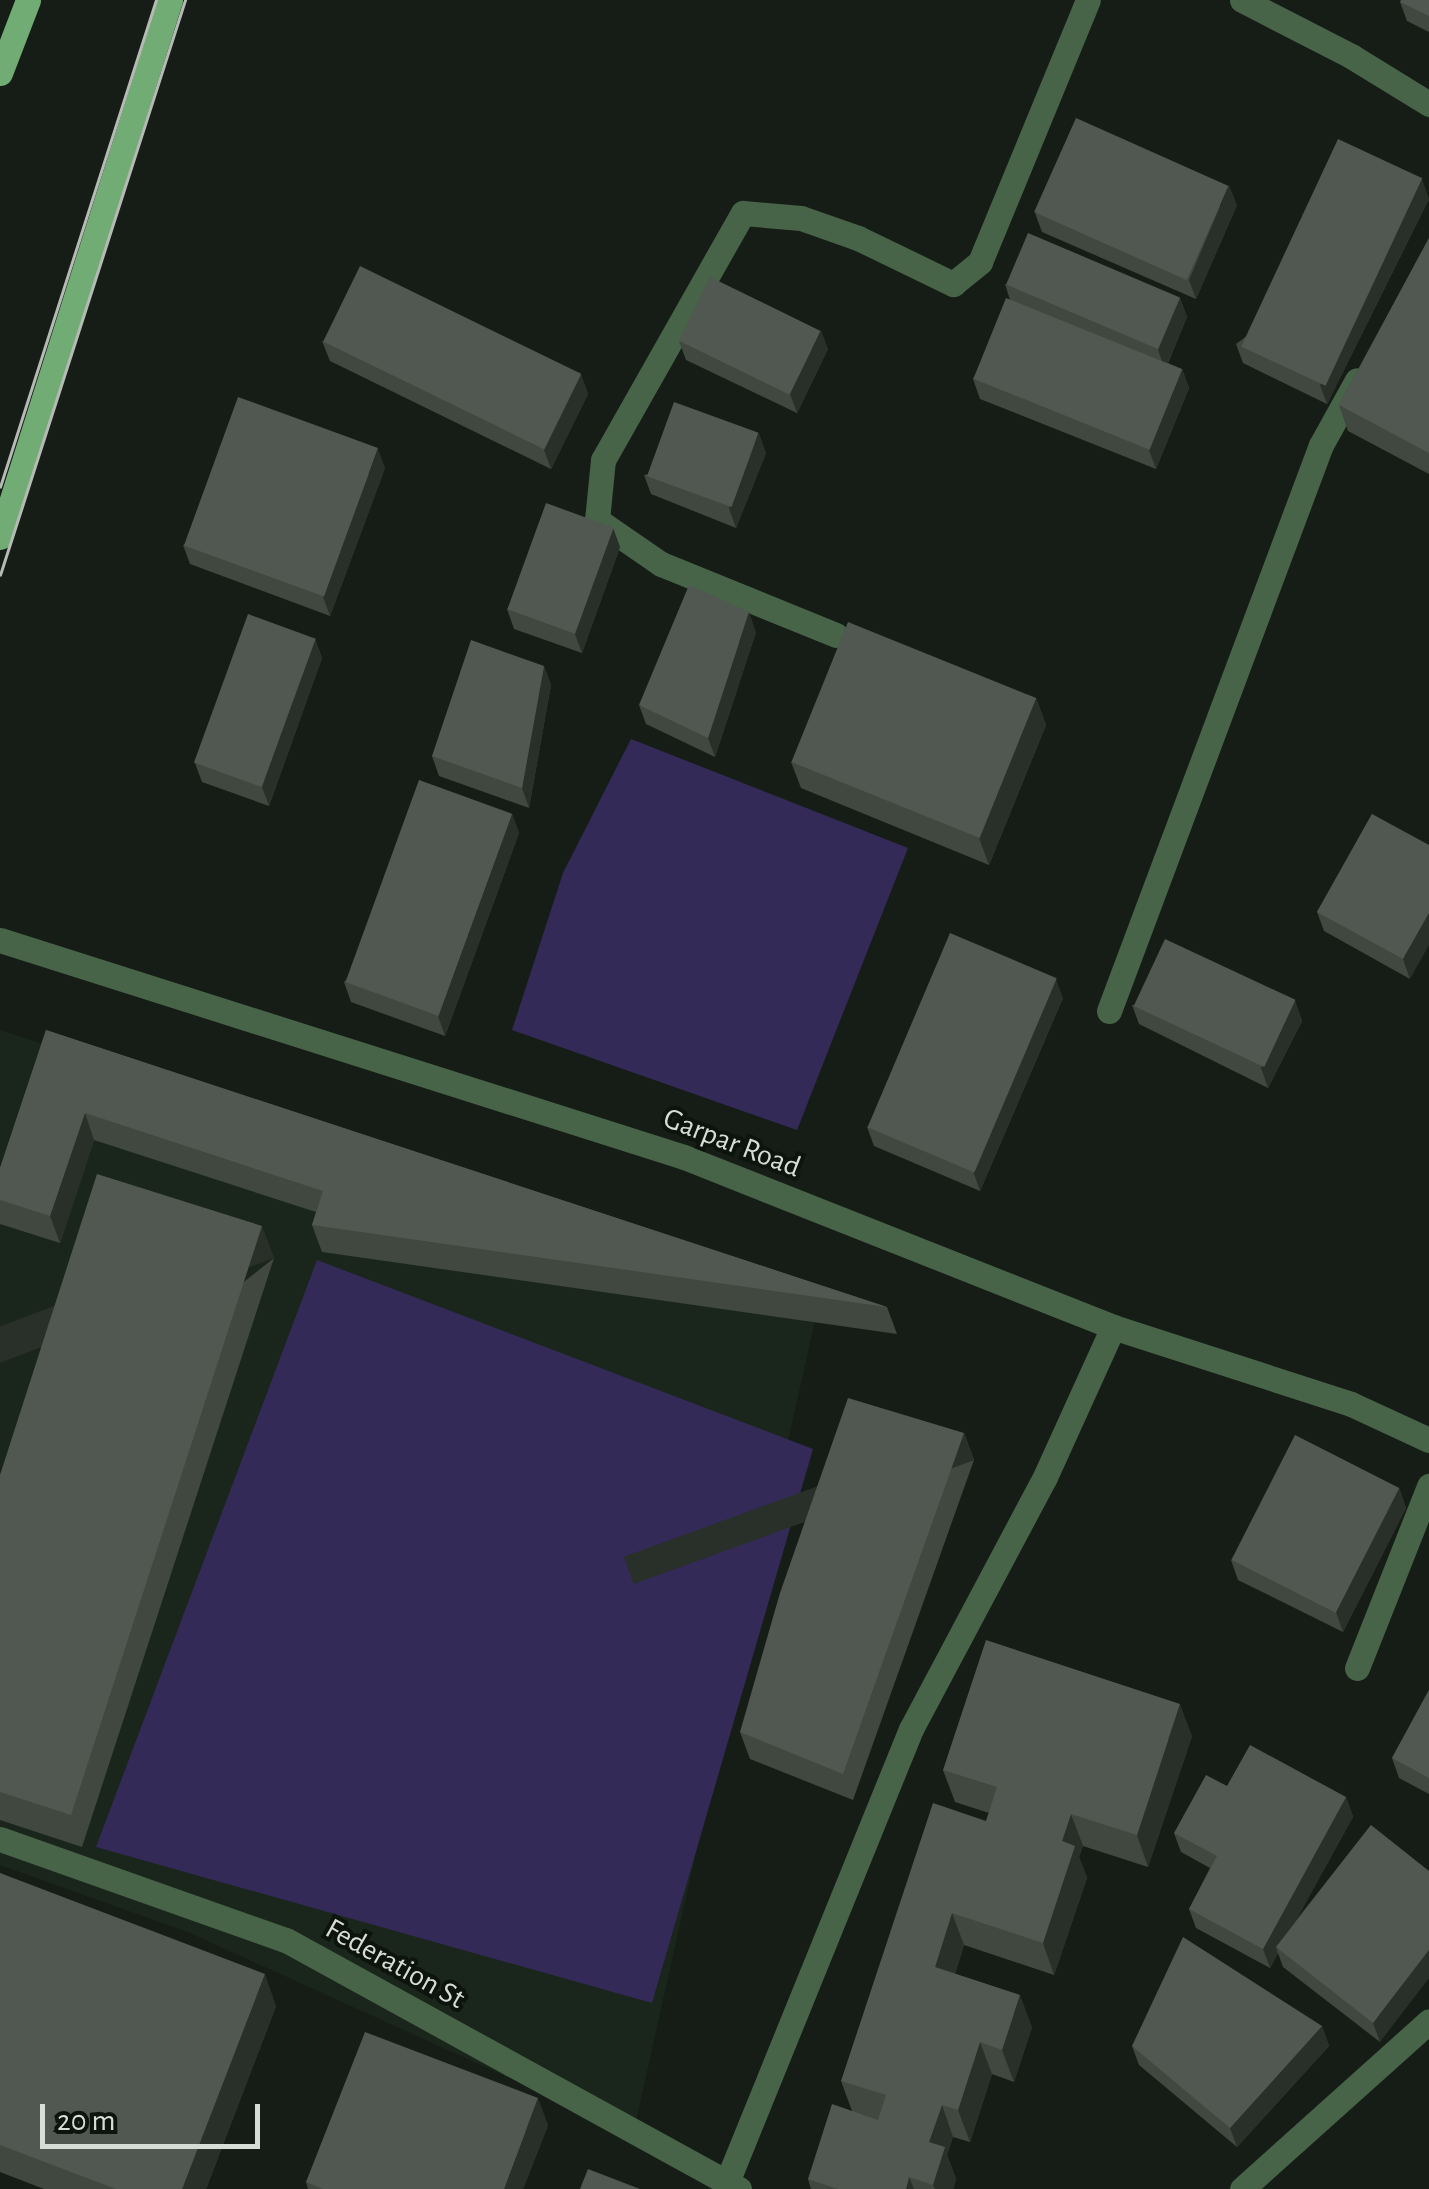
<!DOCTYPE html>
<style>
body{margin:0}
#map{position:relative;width:1429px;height:2189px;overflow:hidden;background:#161d16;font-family:"Alegreya Sans",sans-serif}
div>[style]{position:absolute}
.built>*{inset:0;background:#1a261b}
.green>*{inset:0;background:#332a58}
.service>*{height:25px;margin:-12.5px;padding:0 12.5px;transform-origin:12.5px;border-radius:12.5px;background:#476348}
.minor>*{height:25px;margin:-12.5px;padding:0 12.5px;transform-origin:12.5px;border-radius:12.5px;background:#476348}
.tertiary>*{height:25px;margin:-12.5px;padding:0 12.5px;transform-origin:12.5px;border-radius:12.5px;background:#476348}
.primary>*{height:25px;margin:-12.5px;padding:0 12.5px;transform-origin:12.5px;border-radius:12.5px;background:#71ac75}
.tram>*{height:2.5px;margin:-1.25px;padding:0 1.25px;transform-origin:1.25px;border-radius:1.25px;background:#b5bab5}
.wall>*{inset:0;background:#404840}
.shaded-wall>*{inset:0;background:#293029;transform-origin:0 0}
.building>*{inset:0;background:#515851;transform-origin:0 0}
span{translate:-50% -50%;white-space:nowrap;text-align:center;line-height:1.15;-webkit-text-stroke:8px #0d140d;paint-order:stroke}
.street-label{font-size:30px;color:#d7dcd7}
.scale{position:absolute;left:40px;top:2104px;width:220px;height:45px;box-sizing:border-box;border:5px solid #d7dcd7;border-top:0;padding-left:12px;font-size:30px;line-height:35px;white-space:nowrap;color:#d7dcd7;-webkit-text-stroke:8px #0d140d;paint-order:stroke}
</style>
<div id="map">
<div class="built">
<i style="clip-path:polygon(0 1030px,511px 1197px,818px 1307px,633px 2134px,190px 1933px,0 1865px)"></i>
</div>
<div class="green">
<i style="clip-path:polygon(631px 739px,908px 848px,797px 1130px,512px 1030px,563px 873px)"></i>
<i style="clip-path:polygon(317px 1260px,813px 1449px,652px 2003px,96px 1847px)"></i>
</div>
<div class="service">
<i style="left:1109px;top:1011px;width:604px;rotate:-69.47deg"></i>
<i style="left:1321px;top:445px;width:74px;rotate:-61deg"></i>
<i style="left:0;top:1839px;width:303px;rotate:19.5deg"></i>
<i style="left:286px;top:1940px;width:517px;rotate:28.8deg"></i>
<i style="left:727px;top:2182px;width:489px;rotate:-67.9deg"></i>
<i style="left:911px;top:1729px;width:285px;rotate:-62deg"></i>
<i style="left:1045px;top:1477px;width:165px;rotate:-65.6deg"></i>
<i style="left:1242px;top:2189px;width:251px;rotate:-41.9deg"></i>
</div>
<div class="minor">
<i style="left:836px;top:635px;width:189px;rotate:-157.9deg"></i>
<i style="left:661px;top:564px;width:78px;rotate:-145.5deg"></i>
<i style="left:597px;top:520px;width:60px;rotate:-84.3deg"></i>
<i style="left:603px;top:460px;width:284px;rotate:-60.5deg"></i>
<i style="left:743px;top:213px;width:58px;rotate:4.9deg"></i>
<i style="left:801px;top:218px;width:60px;rotate:19.3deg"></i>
<i style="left:858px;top:238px;width:106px;rotate:25.8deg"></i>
<i style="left:953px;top:284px;width:35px;rotate:-39deg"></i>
<i style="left:980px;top:262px;width:283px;rotate:-67.6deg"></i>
<i style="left:1357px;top:1668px;width:196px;rotate:-68.4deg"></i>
</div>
<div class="tertiary">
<i style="left:1242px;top:0;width:123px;rotate:27.2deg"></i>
<i style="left:1351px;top:56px;width:92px;rotate:31.6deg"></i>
<i style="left:0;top:940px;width:718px;rotate:17.6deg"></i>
<i style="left:684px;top:1157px;width:461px;rotate:21.6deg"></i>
<i style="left:1113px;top:1327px;width:250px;rotate:17.9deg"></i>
<i style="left:1351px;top:1404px;width:86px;rotate:24.8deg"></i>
</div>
<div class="primary">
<i style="left:0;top:73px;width:78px;rotate:-69deg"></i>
<i style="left:0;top:537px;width:563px;rotate:-72.43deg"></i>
</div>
<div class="tram">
<i style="left:0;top:487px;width:511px;rotate:-72.24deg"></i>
<i style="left:0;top:575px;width:604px;rotate:-72.16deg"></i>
</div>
<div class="wall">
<i style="clip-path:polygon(1429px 0,1429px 32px,1407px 21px,1400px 2px)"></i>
<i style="clip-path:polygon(1429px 199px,1327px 404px,1243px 363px,1236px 344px)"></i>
<i style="clip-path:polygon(1237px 205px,1196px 299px,1042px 232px,1035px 213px)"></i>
<i style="clip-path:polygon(1429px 238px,1429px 474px,1348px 431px,1339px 405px)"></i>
<i style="clip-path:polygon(1005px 284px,1180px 298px,1187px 317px,1168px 363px,1182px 369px,1189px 388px,1156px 469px,980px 399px,973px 379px,1010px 300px)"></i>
<i style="clip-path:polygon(322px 341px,581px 375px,588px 394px,551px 469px,330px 361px)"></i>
<i style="clip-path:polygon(679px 341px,828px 349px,797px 413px,686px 360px)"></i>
<i style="clip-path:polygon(766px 453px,736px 528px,651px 494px,644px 475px)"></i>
<i style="clip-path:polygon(385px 468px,330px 616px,190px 564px,183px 545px)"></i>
<i style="clip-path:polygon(613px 528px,620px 547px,582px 653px,514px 629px,507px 609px)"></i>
<i style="clip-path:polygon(756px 632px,715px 757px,646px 724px,639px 705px)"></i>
<i style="clip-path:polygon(315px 639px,322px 658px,269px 806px,202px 782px,195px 763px)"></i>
<i style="clip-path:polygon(544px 666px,551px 685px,529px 808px,439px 776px,432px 756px)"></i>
<i style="clip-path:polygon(1036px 698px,1046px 725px,989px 865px,801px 788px,791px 762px)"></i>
<i style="clip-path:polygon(512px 814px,519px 833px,445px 1036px,351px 1002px,344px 982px)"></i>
<i style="clip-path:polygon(1372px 814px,1410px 979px,1324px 931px,1317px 912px)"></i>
<i style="clip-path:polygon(1063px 998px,980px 1191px,874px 1146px,867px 1127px)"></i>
<i style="clip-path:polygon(1295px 1001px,1302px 1021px,1268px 1088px,1139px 1024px,1132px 1005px)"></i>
<i style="clip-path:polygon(46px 1030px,887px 1307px,897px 1334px,322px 1252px,312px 1225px,316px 1212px,94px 1140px,60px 1243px,0 1224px,0 1168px)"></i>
<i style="clip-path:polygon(274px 1258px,82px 1847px,0 1820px,0 1475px)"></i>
<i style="clip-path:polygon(964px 1433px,974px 1460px,853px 1800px,750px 1759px,740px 1732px)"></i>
<i style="clip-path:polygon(1399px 1488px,1406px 1508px,1343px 1632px,1238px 1580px,1231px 1560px)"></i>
<i style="clip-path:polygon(1429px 1690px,1429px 1794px,1399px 1778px,1392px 1758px)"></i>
<i style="clip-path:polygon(1192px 1736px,1148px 1867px,1083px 1846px,1079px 1857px,1087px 1878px,1054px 1975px,964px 1945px,955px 1974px,1032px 2027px,1014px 2082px,992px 2074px,970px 2142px,953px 2137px,947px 2155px,956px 2179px,953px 2189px,811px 2189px,808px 2179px,852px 2111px,841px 2081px,986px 1821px,989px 1813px,955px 1802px,943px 1770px)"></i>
<i style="clip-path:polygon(1227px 1786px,1346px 1797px,1353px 1817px,1294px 1923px,1371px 1825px,1380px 2042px,1283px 1967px,1278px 1953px,1270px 1968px,1196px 1928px,1189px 1909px,1210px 1868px,1181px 1852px,1174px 1833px)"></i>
<i style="clip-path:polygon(0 1873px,276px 2006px,206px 2189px,44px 2189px,0 2172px)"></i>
<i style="clip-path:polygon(1322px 2026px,1329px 2046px,1237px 2147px,1139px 2065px,1132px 2046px)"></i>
<i style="clip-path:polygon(548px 2125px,523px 2189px,308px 2189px,306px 2182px)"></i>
</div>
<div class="shaded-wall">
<i style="clip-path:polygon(1422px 179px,1429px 199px,1327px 404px,1320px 385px)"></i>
<i style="clip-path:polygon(1229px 185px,1237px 205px,1196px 299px,1189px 280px)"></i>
<i style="clip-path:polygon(1180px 298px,1187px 317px,1165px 369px,1158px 350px)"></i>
<i style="clip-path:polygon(821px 330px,828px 349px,797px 413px,790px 394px)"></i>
<i style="clip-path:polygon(1182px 369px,1189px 388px,1156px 469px,1149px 450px)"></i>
<i style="clip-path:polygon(581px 375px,588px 394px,551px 469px,544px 450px)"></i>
<i style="clip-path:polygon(759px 433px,766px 453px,736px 528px,729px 508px)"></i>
<i style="clip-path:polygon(378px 449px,385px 468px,330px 616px,323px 597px)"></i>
<i style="clip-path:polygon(613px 528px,620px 547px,582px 653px,575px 634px)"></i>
<i style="clip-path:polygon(749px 612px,756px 632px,715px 757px,708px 738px)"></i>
<i style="clip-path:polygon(315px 639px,322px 658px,269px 806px,262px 787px)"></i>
<i style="clip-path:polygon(544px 666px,551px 685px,529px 808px,522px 788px)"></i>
<i style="clip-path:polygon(1036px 698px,1046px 725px,989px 865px,979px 838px)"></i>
<i style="clip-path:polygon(512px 814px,519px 833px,445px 1036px,438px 1016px)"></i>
<i style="clip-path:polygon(1429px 913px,1429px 945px,1410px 979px,1403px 959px)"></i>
<i style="clip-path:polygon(1056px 979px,1063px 998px,980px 1191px,973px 1171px)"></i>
<i style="clip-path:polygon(1295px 1001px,1302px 1021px,1268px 1088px,1261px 1068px)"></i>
<i style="clip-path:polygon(85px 1113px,94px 1140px,60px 1243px,50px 1216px)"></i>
<i style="left:262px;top:1226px;width:34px;height:619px;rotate:69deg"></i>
<i style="left:964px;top:1433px;width:29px;height:362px;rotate:70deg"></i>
<i style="clip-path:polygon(1399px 1488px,1406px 1508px,1343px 1632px,1336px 1612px)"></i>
<i style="clip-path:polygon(1180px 1704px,1192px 1736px,1148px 1867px,1137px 1835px)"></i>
<i style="clip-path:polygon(1346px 1797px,1353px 1817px,1280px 1950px,1276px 1947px,1278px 1954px,1270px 1968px,1263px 1949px)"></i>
<i style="clip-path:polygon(1071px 1814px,1083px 1846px,1079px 1857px,1087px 1878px,1054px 1975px,1043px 1943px,1062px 1841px)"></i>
<i style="clip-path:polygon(952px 1913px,964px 1945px,947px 1999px,935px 1967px)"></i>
<i style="clip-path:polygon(1429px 1950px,1429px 1978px,1380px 2042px,1373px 2023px)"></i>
<i style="clip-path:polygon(265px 1974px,276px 2006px,206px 2189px,182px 2189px)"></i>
<i style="clip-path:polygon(1020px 1995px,1032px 2027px,1014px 2082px,1002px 2050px)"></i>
<i style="clip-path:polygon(1322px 2026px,1329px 2046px,1237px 2147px,1230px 2128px)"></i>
<i style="clip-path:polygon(980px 2042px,992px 2074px,970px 2142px,958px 2110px)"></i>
<i style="clip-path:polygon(538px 2098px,548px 2125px,523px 2189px,504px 2189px)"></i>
<i style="clip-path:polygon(942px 2105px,953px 2137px,947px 2155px,956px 2179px,953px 2189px,935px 2189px,933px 2185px,929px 2142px)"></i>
<i style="clip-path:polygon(909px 2177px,914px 2189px,906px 2189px)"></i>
</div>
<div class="building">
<i style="clip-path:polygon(1401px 0,1429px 0,1429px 16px,1400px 2px)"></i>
<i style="left:1076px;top:118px;width:167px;height:103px;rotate:24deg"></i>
<i style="left:1338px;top:139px;width:93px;height:229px;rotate:25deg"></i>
<i style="left:1028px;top:233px;width:165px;height:56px;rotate:23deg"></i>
<i style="clip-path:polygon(1429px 238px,1429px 453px,1339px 405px)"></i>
<i style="left:360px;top:266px;width:246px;height:84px;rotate:26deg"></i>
<i style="left:710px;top:277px;width:123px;height:71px;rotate:26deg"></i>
<i style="left:1006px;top:298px;width:190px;height:87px;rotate:22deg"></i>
<i style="left:238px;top:397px;width:149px;height:158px;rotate:20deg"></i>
<i style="left:674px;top:402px;width:90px;height:79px;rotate:20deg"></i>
<i style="left:546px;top:503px;width:72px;height:113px;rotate:20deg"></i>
<i style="clip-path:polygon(689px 585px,749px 612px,708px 738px,639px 705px)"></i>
<i style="left:248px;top:614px;width:72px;height:158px;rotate:20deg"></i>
<i style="left:848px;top:622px;width:203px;height:151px;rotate:22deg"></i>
<i style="clip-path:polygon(471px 640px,544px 666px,522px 788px,432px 756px)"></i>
<i style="left:419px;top:780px;width:99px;height:215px;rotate:20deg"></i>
<i style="clip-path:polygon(1372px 814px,1429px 845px,1429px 913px,1403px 959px,1317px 912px)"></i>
<i style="left:950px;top:933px;width:116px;height:211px;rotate:23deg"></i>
<i style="left:1165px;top:939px;width:144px;height:74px;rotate:25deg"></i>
<i style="clip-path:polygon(46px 1030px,887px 1307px,312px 1225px,323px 1191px,85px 1113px,50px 1216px,0 1200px,0 1168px)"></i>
<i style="clip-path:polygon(97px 1174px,262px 1226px,71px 1815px,0 1792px,0 1475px)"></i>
<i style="clip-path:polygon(848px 1398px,964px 1433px,843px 1774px,740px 1732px,780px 1593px)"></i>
<i style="left:1295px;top:1435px;width:117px;height:140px;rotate:27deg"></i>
<i style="clip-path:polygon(986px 1640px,1180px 1704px,1137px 1835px,1071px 1814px,1062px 1841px,1075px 1846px,1043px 1943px,952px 1913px,935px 1967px,1020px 1995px,1002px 2050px,980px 2042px,958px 2110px,942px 2105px,929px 2142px,945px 2147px,933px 2185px,909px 2177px,906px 2189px,838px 2189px,808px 2179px,832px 2104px,878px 2120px,886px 2095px,841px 2081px,933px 1803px,986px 1821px,997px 1787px,943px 1770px)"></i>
<i style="clip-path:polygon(1429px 1690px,1429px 1778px,1392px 1758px)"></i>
<i style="clip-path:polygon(1250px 1745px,1346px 1797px,1263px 1949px,1189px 1909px,1217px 1856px,1174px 1833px,1206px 1775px,1227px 1786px)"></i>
<i style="clip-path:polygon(1371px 1825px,1429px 1871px,1429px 1950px,1373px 2023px,1276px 1947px)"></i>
<i style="clip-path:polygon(0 1873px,265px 1974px,182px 2189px,116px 2189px,0 2145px)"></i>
<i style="clip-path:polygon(1183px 1937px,1322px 2026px,1230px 2128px,1132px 2046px)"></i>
<i style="clip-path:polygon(365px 2032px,538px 2098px,504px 2189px,323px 2189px,306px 2182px)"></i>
<i style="clip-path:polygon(588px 2169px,640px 2189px,580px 2189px)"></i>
</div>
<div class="street-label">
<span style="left:732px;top:1143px;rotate:21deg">Garpar Road</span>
<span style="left:395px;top:1964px;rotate:29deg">Federation St</span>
</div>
<div class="scale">20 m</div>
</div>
